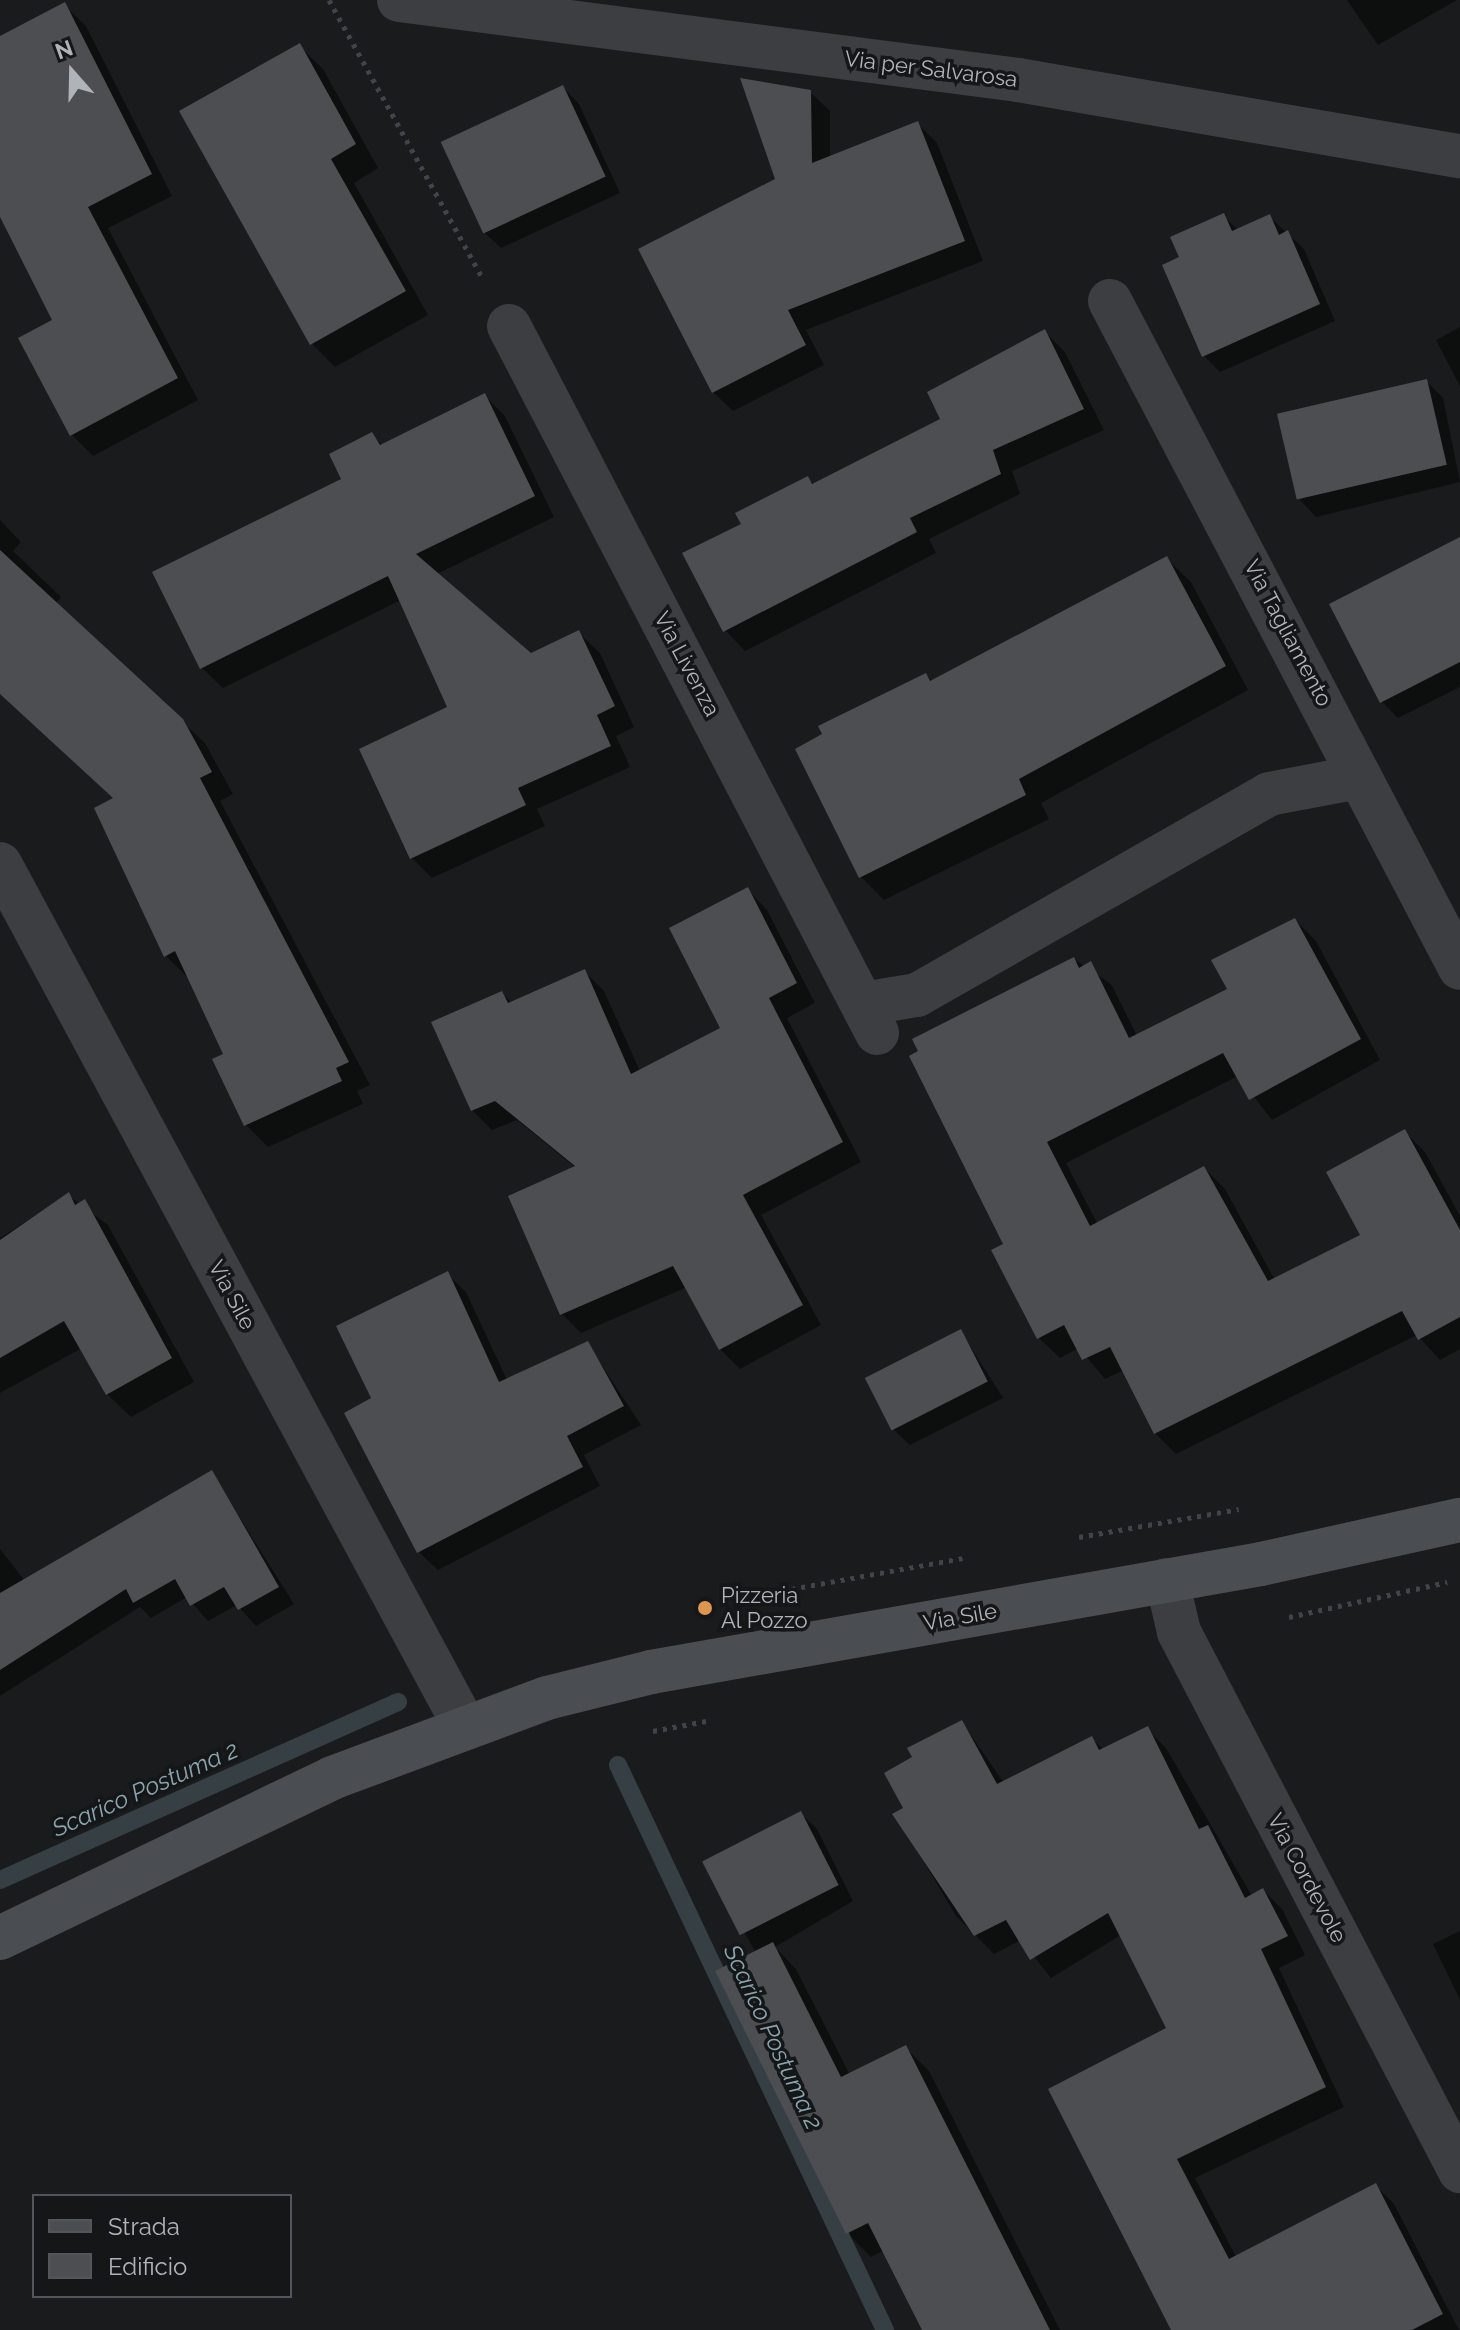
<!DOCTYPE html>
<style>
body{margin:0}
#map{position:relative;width:1460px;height:2330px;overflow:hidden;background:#1a1b1c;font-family:Raleway,sans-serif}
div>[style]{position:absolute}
.shadow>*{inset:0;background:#0007}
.stream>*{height:18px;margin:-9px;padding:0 9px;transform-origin:9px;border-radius:9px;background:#363f44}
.building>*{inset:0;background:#4d4e51;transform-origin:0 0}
.path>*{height:5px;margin-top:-2.5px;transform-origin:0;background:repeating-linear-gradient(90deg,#424548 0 4px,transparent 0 10px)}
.street>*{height:44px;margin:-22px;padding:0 22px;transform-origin:22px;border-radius:22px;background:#3c3e41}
.secondary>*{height:44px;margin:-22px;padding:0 22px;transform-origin:22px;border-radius:22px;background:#4a4d51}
.dots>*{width:22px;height:22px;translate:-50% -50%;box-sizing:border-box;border:4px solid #151617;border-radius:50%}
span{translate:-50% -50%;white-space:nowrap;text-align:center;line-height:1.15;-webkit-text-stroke:7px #151617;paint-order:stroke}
.street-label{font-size:22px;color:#afb4ba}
.poi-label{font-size:22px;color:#afb4ba}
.left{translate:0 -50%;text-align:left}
.water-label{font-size:24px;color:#8aa5b0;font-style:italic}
.legend{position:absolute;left:32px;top:2194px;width:260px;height:104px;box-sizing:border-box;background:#151617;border:2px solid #535558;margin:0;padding:10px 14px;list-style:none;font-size:24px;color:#afb4ba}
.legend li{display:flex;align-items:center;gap:16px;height:40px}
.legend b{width:40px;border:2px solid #535558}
.north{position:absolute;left:32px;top:32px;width:80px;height:80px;-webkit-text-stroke:6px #151617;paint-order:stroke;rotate:340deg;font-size:22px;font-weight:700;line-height:32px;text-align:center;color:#afb4ba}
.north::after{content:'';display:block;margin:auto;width:28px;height:36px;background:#afb4ba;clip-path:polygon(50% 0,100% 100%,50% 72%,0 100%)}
</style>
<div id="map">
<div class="shadow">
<i style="clip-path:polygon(1347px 0,1457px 0,1378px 45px)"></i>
<i style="clip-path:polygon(64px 5px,86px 26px,172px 196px,108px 228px,198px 400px,93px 456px,71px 434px,55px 320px,0 212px,0 39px)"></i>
<i style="clip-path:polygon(299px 46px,323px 69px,378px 168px,354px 183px,428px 315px,335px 367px,312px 344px)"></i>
<i style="clip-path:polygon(563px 87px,579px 104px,620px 193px,501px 248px,484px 232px)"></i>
<i style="clip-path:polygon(810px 92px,830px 111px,830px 158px,918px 124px,937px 143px,983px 261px,806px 330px,824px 365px,733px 411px,713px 392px)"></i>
<i style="clip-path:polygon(1223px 216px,1238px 230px,1269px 216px,1287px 233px,1304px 249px,1335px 321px,1220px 372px,1204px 356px)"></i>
<i style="clip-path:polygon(1460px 327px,1460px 386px,1436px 340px)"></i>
<i style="clip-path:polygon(1044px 331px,1065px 352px,1104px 430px,1012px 471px,1020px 494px,929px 539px,936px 553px,745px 651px,725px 630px,743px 525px,807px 478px,815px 485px,943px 420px)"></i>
<i style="clip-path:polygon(1427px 382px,1443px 398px,1460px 482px,1316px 517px,1300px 500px)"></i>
<i style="clip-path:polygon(485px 396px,505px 416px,554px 517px,437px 574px,530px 655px,579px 633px,600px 653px,634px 727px,616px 736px,630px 767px,537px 809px,545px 826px,432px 878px,412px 858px,450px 708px,401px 600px,223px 688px,202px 668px,372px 435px,383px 446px)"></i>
<i style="clip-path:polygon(0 520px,21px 542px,13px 551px,61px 597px,55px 604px,205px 743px,233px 794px,220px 801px,370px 1085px,357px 1091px,363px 1104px,268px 1147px,246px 1125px,215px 1060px,225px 1055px,188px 978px,166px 956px,115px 799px,0 692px)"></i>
<i style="clip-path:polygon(1460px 556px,1460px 687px,1398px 718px,1382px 702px,1332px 605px)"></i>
<i style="clip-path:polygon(1167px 559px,1191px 582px,1248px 690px,1041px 803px,1049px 819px,884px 900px,861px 877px,926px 675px,932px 682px)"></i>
<i style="clip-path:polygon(748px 890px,767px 910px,815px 1003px,787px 1018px,861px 1162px,761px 1215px,821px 1325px,740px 1369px,720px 1349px,687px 1287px,581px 1333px,562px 1314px,576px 1168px,517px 1120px,492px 1130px,472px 1110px,502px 993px,513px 1004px,585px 972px,604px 991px,640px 1071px,723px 1029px)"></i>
<i style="clip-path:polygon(1295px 920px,1316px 941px,1380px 1060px,1272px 1120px,1238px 1076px,1066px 1163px,1098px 1225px,1204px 1168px,1225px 1189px,1275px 1280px,1363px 1236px,1405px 1132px,1425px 1152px,1460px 1216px,1460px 1349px,1440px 1360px,1417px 1335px,1176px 1454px,1155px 1433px,1124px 1370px,1105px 1379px,1079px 1348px,1060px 1358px,1039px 1338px,1006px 1244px,1074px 959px,1111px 984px,1137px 1036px,1230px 990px)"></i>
<i style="clip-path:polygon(68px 1195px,108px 1225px,194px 1382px,131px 1417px,107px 1394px,82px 1348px,0 1393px,0 1238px)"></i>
<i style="clip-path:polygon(447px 1274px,466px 1292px,507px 1380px,588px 1344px,641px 1425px,584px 1455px,600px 1486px,438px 1570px,419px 1552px,374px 1399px)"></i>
<i style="clip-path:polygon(961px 1332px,1003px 1398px,910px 1445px,893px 1429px)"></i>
<i style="clip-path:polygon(211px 1472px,294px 1604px,256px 1626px,237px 1605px,208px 1621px,187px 1597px,151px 1618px,140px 1607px,0 1696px,0 1549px,25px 1581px)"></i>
<i style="clip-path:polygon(962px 1722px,1004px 1783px,1091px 1738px,1104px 1750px,1147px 1729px,1166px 1748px,1252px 1896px,1263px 1890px,1282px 1909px,1305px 1955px,1279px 1968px,1344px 2107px,1195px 2178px,1236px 2257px,1375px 2185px,1394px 2204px,1459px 2330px,1173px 2330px,1169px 2028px,1121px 1935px,1051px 1978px,1021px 1940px,994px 1954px,956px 1916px,895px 1814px,906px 1808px,914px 1758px)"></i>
<i style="clip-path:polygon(800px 1813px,817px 1829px,853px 1901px,775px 1947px,796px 1969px,850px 2075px,905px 2047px,929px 2071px,1060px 2330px,924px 2330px,884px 2250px,871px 2257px,847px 2233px,756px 1953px,704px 1861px)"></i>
<i style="clip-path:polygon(1460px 1931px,1460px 2000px,1433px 1944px)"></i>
</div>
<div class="stream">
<i style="left:618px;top:1765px;width:625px;rotate:64.71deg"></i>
<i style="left:0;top:1880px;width:436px;rotate:-24.1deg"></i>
</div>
<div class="building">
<i style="clip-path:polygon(65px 2px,152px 174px,88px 207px,178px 378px,70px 436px,18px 338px,52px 320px,0 217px,0 36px)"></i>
<i style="clip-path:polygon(300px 43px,356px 144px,331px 159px,406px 291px,310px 345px,179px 111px)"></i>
<i style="clip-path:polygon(740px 78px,811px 90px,812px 163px,918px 121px,965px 241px,788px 310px,806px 345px,712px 393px,638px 249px,775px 179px)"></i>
<i style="left:563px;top:85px;width:101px;height:135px;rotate:65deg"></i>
<i style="clip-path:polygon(1224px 213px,1232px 231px,1270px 214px,1279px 235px,1288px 230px,1320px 304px,1202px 357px,1162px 265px,1179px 257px,1170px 237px)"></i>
<i style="clip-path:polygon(1045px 329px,1084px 409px,993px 450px,1001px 474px,910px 518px,917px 532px,723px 632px,682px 553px,741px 524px,735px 513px,808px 476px,812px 484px,940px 419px,927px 392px)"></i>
<i style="left:1427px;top:379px;width:88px;height:154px;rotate:77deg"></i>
<i style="clip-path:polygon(485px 393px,535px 496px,416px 554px,531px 653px,579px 630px,615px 706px,597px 715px,611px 746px,518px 788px,526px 805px,410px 859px,359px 749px,447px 707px,388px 576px,200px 669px,152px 572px,341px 479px,329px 454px,372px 432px,380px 445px)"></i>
<i style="clip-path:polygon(1460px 537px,1460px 662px,1380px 703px,1329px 604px)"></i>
<i style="clip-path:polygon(0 550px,183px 719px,212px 772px,200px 778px,349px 1062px,336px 1068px,342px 1081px,244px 1126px,212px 1059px,223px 1054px,175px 951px,164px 957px,94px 808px,113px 798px,0 694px)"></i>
<i style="clip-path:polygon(1167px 556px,1226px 666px,1019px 779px,1026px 795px,859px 878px,795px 749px,822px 734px,818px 726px,926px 673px,930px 681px)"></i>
<i style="clip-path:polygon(748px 887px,797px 983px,769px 998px,843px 1142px,743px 1195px,803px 1305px,719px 1350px,673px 1266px,560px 1315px,508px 1196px,575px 1166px,495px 1101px,471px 1111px,431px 1022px,502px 991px,508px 1003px,585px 969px,631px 1074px,720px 1028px,669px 928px)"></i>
<i style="clip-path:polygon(1295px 918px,1361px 1039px,1249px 1100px,1223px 1053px,1047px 1142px,1090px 1226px,1204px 1166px,1268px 1281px,1360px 1235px,1326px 1172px,1405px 1129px,1460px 1230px,1460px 1317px,1418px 1340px,1402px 1311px,1154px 1434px,1110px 1347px,1082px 1360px,1064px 1325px,1037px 1339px,991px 1250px,1003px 1244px,909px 1056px,918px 1051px,912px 1039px,1074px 957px,1079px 968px,1091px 961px,1129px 1038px,1227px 989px,1211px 960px)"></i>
<i style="clip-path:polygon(69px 1192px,75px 1205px,85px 1199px,172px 1358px,106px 1395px,64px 1321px,0 1358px,0 1240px)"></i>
<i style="clip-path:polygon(448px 1271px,499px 1382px,588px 1341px,624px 1406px,567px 1436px,583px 1467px,417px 1553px,344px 1413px,371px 1398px,336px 1326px)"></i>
<i style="left:961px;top:1329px;width:59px;height:108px;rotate:63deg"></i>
<i style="clip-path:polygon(212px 1470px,279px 1587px,238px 1610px,224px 1587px,190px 1606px,175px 1579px,133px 1603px,126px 1589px,0 1670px,0 1593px)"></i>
<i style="clip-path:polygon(962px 1720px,997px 1784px,1092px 1736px,1099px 1750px,1148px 1726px,1199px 1829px,1208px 1825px,1245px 1898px,1263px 1888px,1288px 1936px,1261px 1949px,1326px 2087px,1177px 2159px,1229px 2259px,1376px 2183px,1443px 2314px,1412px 2330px,1171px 2330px,1048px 2089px,1166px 2028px,1108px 1913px,1030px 1960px,1006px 1920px,974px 1936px,892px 1814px,903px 1808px,884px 1773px,912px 1757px,907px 1748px)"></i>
<i style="left:801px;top:1811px;width:83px;height:111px;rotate:63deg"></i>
<i style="clip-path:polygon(773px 1942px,841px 2077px,906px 2045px,1050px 2330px,922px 2330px,868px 2223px,846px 2234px,715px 1971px)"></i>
</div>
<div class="path">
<i style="left:329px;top:0;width:319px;rotate:61.1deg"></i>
<i style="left:1079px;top:1537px;width:162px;rotate:-9.9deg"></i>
<i style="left:752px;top:1596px;width:214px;rotate:-10.2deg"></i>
<i style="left:1289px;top:1617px;width:162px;rotate:-12.5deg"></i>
<i style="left:653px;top:1731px;width:54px;rotate:-10.7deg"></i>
</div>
<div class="street">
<i style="left:399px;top:0;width:624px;rotate:7.36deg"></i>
<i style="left:1018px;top:80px;width:448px;rotate:9.8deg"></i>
<i style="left:1110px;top:301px;width:753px;rotate:62.31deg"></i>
<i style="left:509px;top:326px;width:797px;rotate:62.5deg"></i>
<i style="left:0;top:864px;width:978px;rotate:61.68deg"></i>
<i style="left:863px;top:1004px;width:55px;rotate:-9.5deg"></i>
<i style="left:917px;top:995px;width:405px;rotate:-29.7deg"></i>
<i style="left:1269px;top:794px;width:92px;rotate:-10.7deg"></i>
<i style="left:1167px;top:1580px;width:53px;rotate:77deg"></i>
<i style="left:1179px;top:1632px;width:608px;rotate:62.47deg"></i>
</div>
<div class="secondary">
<i style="left:0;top:1938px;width:369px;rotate:-25.7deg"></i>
<i style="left:332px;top:1778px;width:229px;rotate:-20.4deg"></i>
<i style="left:547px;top:1698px;width:107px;rotate:-14deg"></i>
<i style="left:651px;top:1672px;width:619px;rotate:-10.04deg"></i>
<i style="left:1261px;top:1564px;width:204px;rotate:-12.5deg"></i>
</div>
<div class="dots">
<i style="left:705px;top:1608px;background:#dd9552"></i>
</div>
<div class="street-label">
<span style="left:931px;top:69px;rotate:7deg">Via per Salvarosa</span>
<span style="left:1288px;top:633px;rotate:62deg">Via Tagliamento</span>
<span style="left:687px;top:664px;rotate:62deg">Via Livenza</span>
<span style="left:232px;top:1295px;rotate:62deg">Via Sile</span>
<span style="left:960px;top:1617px;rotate:-10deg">Via Sile</span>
<span style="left:1307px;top:1878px;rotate:62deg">Via Cordevole</span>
</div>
<div class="poi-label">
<span class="left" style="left:721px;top:1608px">Pizzeria<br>Al Pozzo</span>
</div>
<div class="water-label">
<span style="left:145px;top:1789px;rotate:-24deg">Scarico Postuma 2</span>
<span style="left:773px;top:2037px;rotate:65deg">Scarico Postuma 2</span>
</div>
<ul class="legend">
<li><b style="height:10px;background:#4a4d51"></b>Strada</li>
<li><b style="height:22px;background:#4d4e51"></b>Edificio</li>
</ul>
<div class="north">N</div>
</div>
